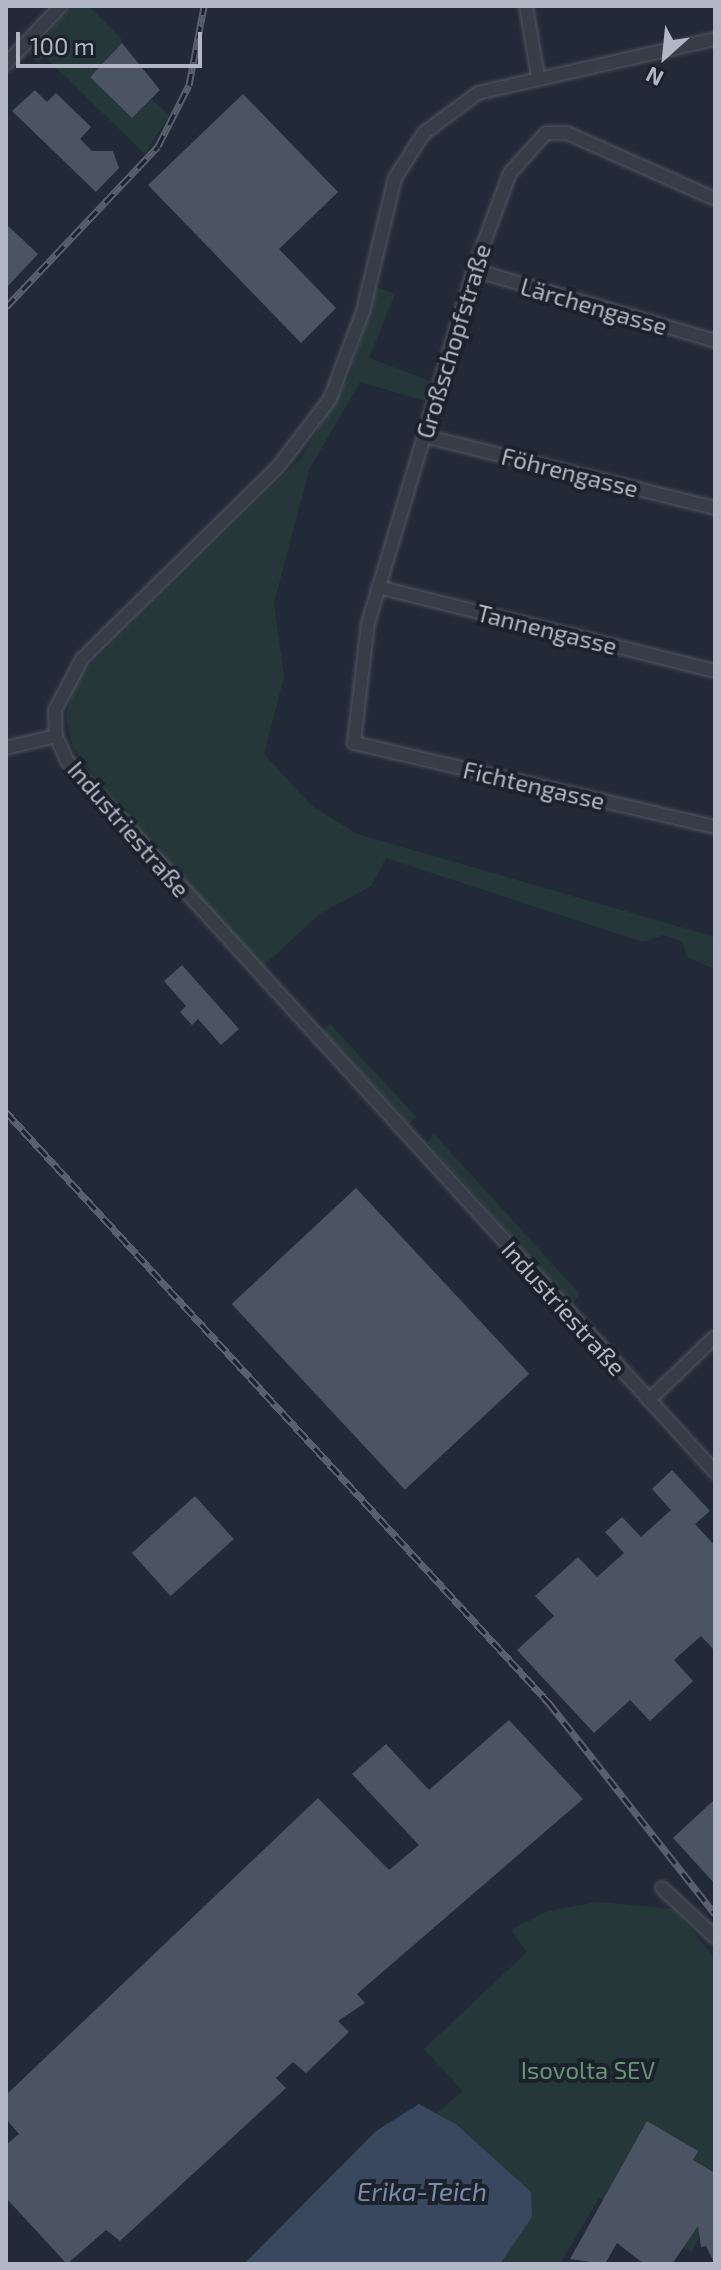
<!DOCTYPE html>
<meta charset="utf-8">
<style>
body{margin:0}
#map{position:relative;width:721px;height:2270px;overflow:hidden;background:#232a37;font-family:"Exo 2",sans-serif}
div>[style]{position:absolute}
.green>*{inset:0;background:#263739;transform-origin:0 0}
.water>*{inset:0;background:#39485f}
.building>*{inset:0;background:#4b5462;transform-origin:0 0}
.roads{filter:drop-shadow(0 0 2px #515762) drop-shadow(0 0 2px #515762)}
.minor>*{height:12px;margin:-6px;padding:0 6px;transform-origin:6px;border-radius:6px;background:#363d47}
.rail>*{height:7px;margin-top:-3.5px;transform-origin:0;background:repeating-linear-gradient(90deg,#1b222c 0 12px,#58606e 0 24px);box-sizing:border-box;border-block:2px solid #58606e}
span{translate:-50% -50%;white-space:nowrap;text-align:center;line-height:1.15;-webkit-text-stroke:8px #1b222c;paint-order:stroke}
.street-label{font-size:24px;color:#b1b7c4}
.park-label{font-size:24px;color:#6a9275}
.water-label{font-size:26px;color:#7b8daa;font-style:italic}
.frame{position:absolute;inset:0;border:8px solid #b1b7c4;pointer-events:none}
.north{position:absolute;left:625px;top:16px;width:80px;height:80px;-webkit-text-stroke:6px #1b222c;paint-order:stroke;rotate:207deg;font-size:22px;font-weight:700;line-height:32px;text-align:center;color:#b1b7c4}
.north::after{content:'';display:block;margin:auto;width:28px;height:36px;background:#b1b7c4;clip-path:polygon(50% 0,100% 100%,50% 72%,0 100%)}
.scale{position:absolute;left:16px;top:32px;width:186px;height:36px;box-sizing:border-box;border:4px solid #b1b7c4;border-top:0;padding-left:10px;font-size:24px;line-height:28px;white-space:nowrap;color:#b1b7c4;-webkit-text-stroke:6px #1b222c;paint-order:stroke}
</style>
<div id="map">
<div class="green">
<i style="clip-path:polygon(73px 6px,89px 6px,120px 37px,122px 43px,90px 77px,132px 118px,152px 99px,169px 116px,145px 154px,45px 57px,38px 63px,29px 53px)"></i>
<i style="clip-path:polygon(376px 287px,395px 294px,369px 358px,435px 383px,429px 402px,360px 382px,309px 470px,274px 603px,284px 677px,264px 754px,312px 806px,357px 834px,715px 937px,715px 969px,687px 957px,683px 942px,663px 935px,643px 942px,386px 858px,371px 886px,321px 913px,263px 966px,127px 818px,73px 748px,66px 717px,75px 680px,301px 458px,350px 375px)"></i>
<i style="left:330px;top:1024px;width:127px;height:10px;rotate:47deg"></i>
<i style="clip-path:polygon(434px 1134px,580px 1294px,572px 1304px,427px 1142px)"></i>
<i style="clip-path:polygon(597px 1902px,674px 1909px,715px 1958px,715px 2210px,691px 2252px,599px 2198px,560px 2264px,474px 2264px,360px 2179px,463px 2091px,424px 2049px,527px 1952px,511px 1930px,548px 1911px)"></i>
</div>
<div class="water">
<i style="clip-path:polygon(419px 2104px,457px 2125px,531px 2192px,532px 2217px,500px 2264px,244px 2264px,376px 2131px)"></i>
</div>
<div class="building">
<i style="clip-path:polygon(122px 43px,160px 90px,132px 118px,90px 77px)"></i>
<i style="clip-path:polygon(35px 90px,47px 102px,56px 93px,91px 127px,80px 139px,92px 151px,113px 151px,119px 168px,96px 192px,12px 111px)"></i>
<i style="clip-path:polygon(243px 94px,338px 192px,279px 249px,336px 308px,301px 343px,148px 185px)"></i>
<i style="clip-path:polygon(6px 224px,38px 254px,6px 288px)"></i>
<i style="clip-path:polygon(182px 965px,239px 1029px,221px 1045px,198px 1019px,192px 1025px,180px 1012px,186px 1006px,164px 981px)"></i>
<i style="left:356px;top:1188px;width:254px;height:170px;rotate:47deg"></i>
<i style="clip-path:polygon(672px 1470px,710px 1511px,695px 1524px,715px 1546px,715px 1651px,701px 1636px,674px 1660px,693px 1681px,650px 1721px,630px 1700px,594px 1733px,517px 1650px,554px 1616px,535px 1596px,578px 1557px,597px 1577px,624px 1553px,605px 1532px,622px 1517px,641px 1537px,671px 1510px,652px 1489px)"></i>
<i style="left:195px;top:1496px;width:58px;height:85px;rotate:48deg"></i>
<i style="clip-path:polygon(509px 1720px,583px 1799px,357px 1994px,365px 2003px,338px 2021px,349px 2032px,306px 2073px,293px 2062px,276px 2078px,286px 2088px,120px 2241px,106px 2230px,67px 2264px,6px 2198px,6px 2145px,19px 2134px,6px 2119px,6px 2095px,318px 1798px,389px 1870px,419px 1845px,352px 1774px,386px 1744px,429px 1790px)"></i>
<i style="clip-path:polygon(715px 1799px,715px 1884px,673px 1838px)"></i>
<i style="clip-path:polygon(647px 2121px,698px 2151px,693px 2160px,715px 2173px,715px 2264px,706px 2246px,701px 2247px,698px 2226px,672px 2264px,644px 2264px,617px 2243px,605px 2264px,570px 2259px)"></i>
</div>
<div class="roads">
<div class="minor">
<i style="left:526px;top:6px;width:71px;rotate:80.3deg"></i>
<i style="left:715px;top:39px;width:243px;rotate:167.2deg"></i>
<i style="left:478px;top:93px;width:67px;rotate:143.5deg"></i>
<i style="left:424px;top:133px;width:54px;rotate:122.8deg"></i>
<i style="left:395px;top:178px;width:137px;rotate:103.5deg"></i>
<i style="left:363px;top:311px;width:94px;rotate:110.6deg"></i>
<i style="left:330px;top:399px;width:87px;rotate:127.5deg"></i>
<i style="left:277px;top:468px;width:273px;rotate:135.6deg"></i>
<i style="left:82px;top:659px;width:58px;rotate:117.9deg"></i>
<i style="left:55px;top:710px;width:26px;rotate:88deg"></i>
<i style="left:56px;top:736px;width:27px;rotate:66deg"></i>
<i style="left:67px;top:761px;width:962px;rotate:47.65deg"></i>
<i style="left:6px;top:64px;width:80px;rotate:-46.5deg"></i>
<i style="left:715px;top:199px;width:162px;rotate:-156deg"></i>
<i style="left:567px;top:133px;width:21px;rotate:180deg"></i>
<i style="left:546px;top:133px;width:54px;rotate:132deg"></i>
<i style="left:510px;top:173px;width:103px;rotate:110.4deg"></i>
<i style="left:474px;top:270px;width:369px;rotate:106.7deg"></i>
<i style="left:368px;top:623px;width:121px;rotate:96.7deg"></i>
<i style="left:354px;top:743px;width:371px;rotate:13.1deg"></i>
<i style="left:474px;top:270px;width:251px;rotate:16.4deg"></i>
<i style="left:424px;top:436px;width:300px;rotate:13.9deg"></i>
<i style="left:378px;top:587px;width:347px;rotate:14deg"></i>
<i style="left:6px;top:748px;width:51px;rotate:-13.5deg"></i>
<i style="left:649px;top:1400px;width:91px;rotate:-43.7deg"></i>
<i style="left:662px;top:1888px;width:72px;rotate:42.8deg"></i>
</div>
</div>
<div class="rail">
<i style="left:6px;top:307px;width:221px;rotate:-46.6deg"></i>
<i style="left:158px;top:146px;width:68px;rotate:-63.1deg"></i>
<i style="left:189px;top:85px;width:80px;rotate:-79.2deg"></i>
<i style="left:6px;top:1112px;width:803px;rotate:47.42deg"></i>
<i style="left:549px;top:1703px;width:268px;rotate:51.8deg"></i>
</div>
<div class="street-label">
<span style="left:594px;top:306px;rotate:16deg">Lärchengasse</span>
<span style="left:453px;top:341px;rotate:-73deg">Großschopfstraße</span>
<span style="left:570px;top:472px;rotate:14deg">Föhrengasse</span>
<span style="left:547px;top:629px;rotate:14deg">Tannengasse</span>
<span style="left:534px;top:785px;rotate:13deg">Fichtengasse</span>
<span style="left:129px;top:829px;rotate:49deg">Industriestraße</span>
<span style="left:564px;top:1308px;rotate:48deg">Industriestraße</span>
</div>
<div class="park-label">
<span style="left:588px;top:2070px">Isovolta SEV</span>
</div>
<div class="water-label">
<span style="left:422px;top:2191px">Erika-Teich</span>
</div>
<div class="frame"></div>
<div class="north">N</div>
<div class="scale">100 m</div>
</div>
